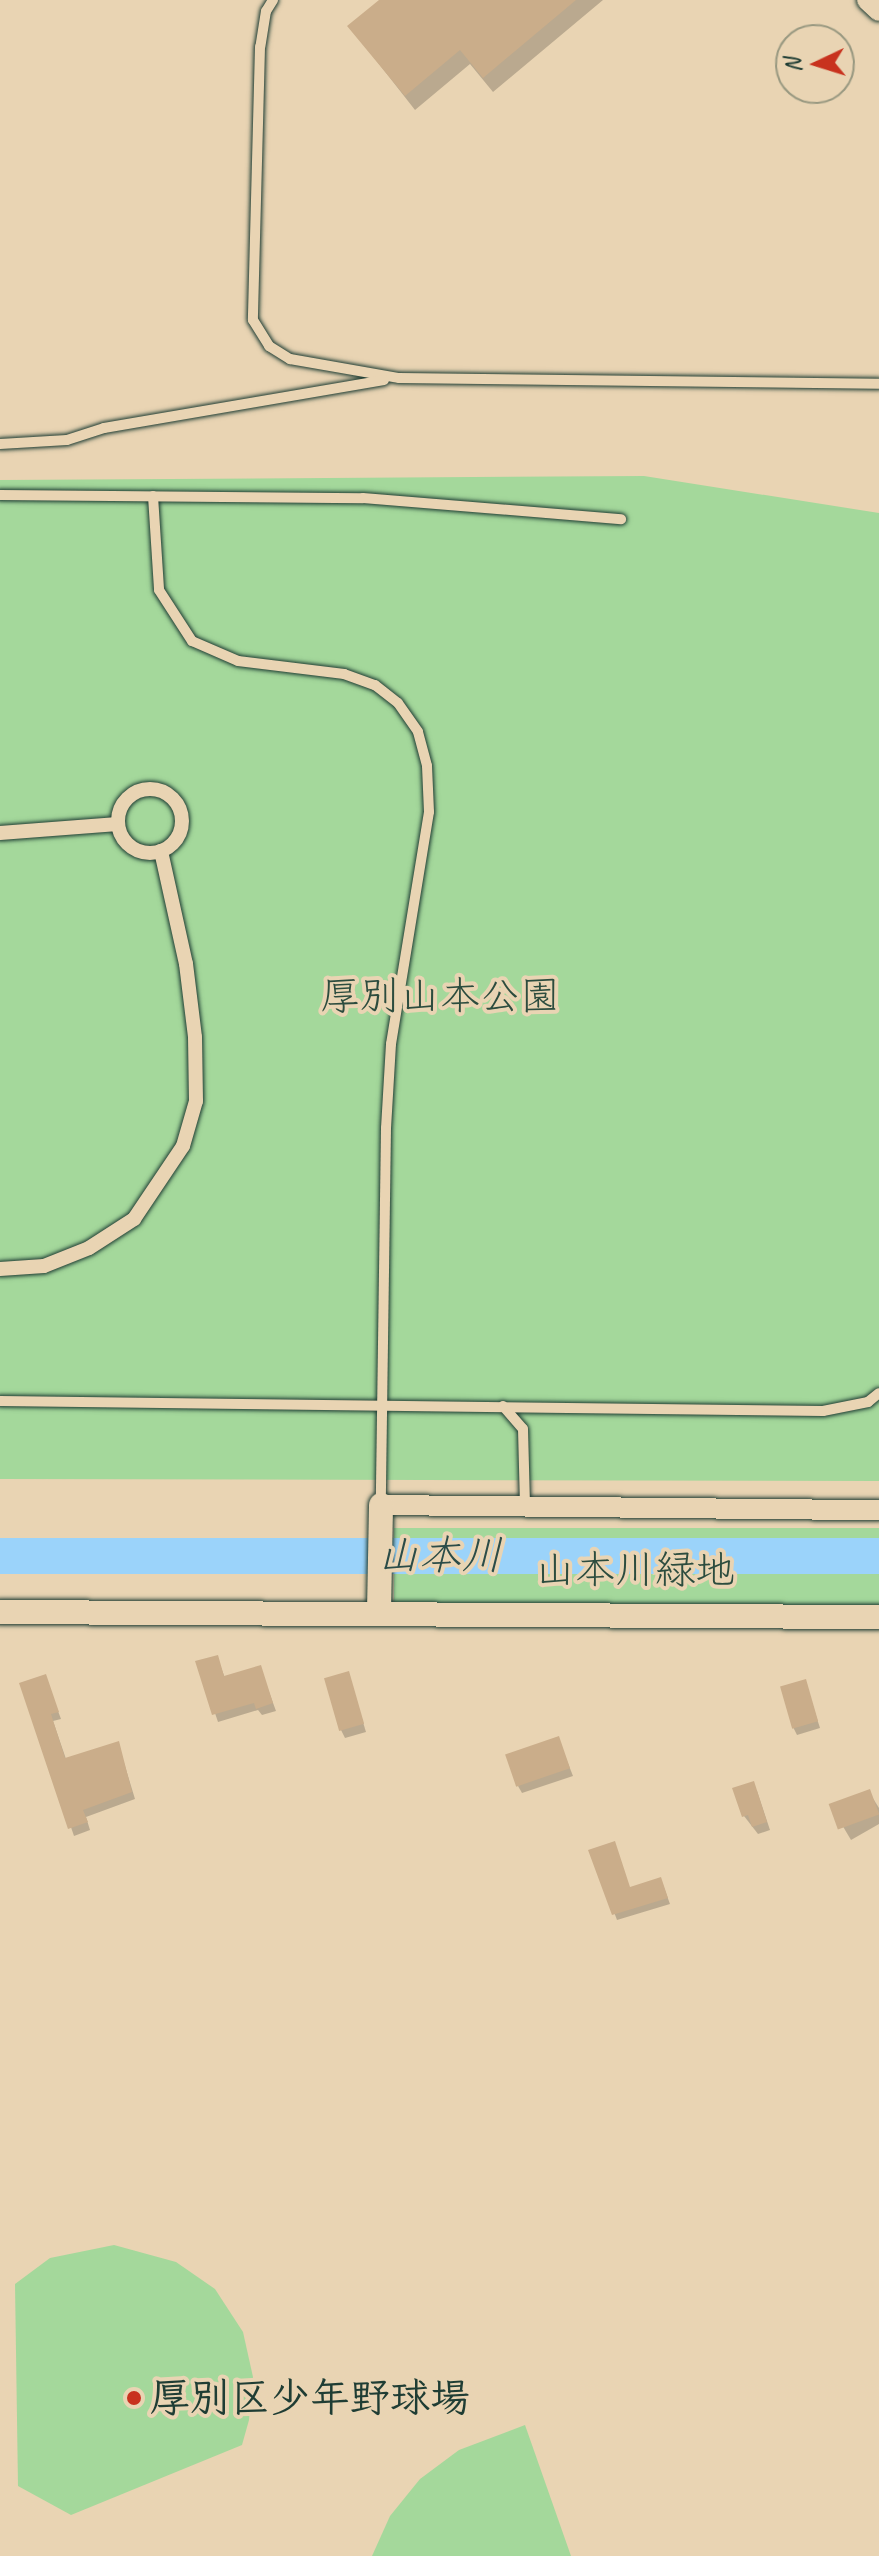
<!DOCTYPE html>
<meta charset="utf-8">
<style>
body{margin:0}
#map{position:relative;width:879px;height:2556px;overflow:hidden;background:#e9d4b3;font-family:Caveat,"Klee One",sans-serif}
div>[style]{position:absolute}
.green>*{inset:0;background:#a4d89b;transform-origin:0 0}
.shadow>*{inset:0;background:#0003}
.river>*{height:36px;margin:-18px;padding:0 18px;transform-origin:18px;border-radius:18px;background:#9bd3fa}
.building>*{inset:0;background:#caad8a;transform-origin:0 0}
.roads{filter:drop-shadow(0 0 2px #1f3d34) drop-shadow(0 0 2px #1f3d34)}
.service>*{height:10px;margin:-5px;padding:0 5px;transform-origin:5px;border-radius:5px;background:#e9d4b3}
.pedestrian>*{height:14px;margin:-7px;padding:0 7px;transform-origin:7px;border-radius:7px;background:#e9d4b3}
.pedestrian>.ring{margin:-7px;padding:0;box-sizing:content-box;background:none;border:14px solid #e9d4b3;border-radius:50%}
.minor>*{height:20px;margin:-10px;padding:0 10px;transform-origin:10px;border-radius:10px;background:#e9d4b3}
.tertiary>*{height:24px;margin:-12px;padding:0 12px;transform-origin:12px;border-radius:12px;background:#e9d4b3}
.dots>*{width:22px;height:22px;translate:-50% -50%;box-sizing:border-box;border:4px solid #e9d4b3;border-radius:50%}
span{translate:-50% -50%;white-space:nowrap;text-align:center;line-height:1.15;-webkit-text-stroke:8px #e9d4b3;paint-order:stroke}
.park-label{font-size:40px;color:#2c4c3e}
.poi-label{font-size:40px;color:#1f3d34;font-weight:700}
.left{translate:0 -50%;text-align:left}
.water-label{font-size:42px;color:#2b4c48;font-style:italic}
.north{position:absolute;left:775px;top:24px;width:80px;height:80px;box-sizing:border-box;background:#e9d4b3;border:2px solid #989880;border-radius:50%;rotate:266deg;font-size:22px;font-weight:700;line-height:32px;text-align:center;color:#1f3d34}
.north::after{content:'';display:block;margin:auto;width:28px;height:36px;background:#c8321e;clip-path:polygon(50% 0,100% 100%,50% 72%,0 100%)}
</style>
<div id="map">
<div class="green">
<i style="clip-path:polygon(644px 476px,879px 513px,879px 1481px,0 1479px,0 480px)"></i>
<i style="left:394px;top:1528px;width:485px;height:83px"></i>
<i style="clip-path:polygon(114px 2245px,176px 2262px,215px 2289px,243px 2332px,253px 2377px,249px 2420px,242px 2445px,71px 2515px,18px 2486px,15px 2284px,50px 2258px)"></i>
<i style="clip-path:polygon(525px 2425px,571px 2556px,372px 2556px,390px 2516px,420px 2479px,459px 2450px)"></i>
</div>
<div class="shadow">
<i style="clip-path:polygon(382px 0,603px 0,493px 92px,470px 64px,415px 110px,350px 27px)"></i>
<i style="clip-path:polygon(217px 1657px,225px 1678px,260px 1667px,276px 1711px,262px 1715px,258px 1710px,218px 1722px,198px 1663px)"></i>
<i style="clip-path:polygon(348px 1673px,366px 1732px,345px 1738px,341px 1730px)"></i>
<i style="clip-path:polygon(45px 1676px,61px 1719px,53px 1721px,66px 1759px,118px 1743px,135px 1799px,86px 1817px,90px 1830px,74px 1836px,22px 1684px)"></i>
<i style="clip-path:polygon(805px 1681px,820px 1728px,797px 1735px,793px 1727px)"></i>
<i style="clip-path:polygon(558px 1738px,573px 1776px,522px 1793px,518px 1786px)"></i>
<i style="clip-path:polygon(757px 1791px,770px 1830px,758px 1834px,744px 1816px)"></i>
<i style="clip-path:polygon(869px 1792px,879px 1808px,879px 1824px,851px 1840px,835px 1813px)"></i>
<i style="clip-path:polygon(591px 1851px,630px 1889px,663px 1885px,670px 1904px,617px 1920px)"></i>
</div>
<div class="river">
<i style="left:0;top:1556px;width:879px"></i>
</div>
<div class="building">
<i style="clip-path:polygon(379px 0,576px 0,483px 78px,460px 50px,405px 96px,347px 26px)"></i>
<i style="clip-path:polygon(218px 1655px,224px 1676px,261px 1665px,273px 1703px,256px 1709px,254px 1703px,212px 1715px,195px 1661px)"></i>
<i style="left:349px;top:1671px;width:55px;height:26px;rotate:74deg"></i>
<i style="clip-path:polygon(46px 1674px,59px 1712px,51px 1714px,65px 1758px,119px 1741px,132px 1792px,83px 1810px,88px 1822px,68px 1829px,19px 1683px)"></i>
<i style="left:806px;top:1679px;width:44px;height:27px;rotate:74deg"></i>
<i style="left:559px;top:1736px;width:34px;height:57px;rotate:71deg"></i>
<i style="clip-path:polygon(754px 1781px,767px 1822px,752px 1827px,748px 1815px,742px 1817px,732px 1788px)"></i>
<i style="left:870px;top:1789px;width:27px;height:44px;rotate:70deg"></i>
<i style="clip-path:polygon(615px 1841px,630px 1887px,661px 1877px,668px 1898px,612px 1915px,588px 1850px)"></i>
</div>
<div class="roads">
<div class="service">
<i style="left:273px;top:0;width:13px;rotate:122deg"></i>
<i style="left:266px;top:11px;width:36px;rotate:99deg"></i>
<i style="left:260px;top:47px;width:273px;rotate:91.5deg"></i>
<i style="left:253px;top:320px;width:31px;rotate:58deg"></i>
<i style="left:269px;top:346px;width:25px;rotate:32deg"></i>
<i style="left:290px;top:359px;width:111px;rotate:9.9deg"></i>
<i style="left:399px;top:378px;width:480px;rotate:0.7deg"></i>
<i style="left:0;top:444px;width:67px;rotate:-3.4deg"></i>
<i style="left:67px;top:440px;width:39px;rotate:-18deg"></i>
<i style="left:104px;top:428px;width:284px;rotate:-9.7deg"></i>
<i style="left:0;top:495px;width:363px;rotate:0.5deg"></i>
<i style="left:363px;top:498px;width:259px;rotate:4.7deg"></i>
<i style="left:153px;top:496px;width:94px;rotate:86.3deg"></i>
<i style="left:159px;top:590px;width:61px;rotate:57.1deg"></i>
<i style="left:192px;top:641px;width:50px;rotate:23.5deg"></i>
<i style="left:238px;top:661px;width:107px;rotate:7deg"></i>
<i style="left:344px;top:674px;width:33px;rotate:20deg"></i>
<i style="left:375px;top:685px;width:29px;rotate:38deg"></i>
<i style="left:398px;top:703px;width:35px;rotate:55deg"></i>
<i style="left:418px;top:732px;width:35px;rotate:75deg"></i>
<i style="left:427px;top:766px;width:46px;rotate:87.5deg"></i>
<i style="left:429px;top:812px;width:235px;rotate:99.3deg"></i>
<i style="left:391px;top:1044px;width:84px;rotate:93.4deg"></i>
<i style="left:386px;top:1128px;width:377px;rotate:90.8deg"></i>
<i style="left:0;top:1401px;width:823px;rotate:0.7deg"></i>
<i style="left:823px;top:1411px;width:46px;rotate:-11.3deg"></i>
<i style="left:868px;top:1402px;width:14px;rotate:-39deg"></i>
<i style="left:503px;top:1406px;width:30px;rotate:49deg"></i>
<i style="left:523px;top:1429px;width:77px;rotate:88.5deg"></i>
</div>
<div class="pedestrian">
<i class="ring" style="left:118px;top:789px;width:50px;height:50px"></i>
<i style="left:0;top:833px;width:118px;rotate:-4.4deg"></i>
<i style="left:0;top:1269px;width:44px;rotate:-3.9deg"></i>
<i style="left:44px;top:1266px;width:48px;rotate:-21.8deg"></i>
<i style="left:89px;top:1248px;width:54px;rotate:-32.8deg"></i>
<i style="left:134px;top:1219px;width:88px;rotate:-56.1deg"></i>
<i style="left:183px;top:1146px;width:47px;rotate:-73.9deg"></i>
<i style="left:196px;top:1101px;width:64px;rotate:-90.9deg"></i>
<i style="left:195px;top:1037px;width:74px;rotate:-97deg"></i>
<i style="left:186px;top:964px;width:116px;rotate:-102.5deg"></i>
</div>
<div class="minor">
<i style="left:867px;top:0;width:16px;rotate:43deg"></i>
<i style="left:381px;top:1505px;width:498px;rotate:0.6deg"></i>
</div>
<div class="tertiary">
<i style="left:379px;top:1611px;width:106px;rotate:-88.9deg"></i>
<i style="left:0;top:1612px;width:879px;rotate:0.33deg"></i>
</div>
</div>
<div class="dots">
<i style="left:134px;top:2398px;background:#c8321e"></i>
</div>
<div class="park-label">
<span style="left:440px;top:996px">厚別山本公園</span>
<span style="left:635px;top:1570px">山本川緑地</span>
</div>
<div class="poi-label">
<span class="left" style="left:150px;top:2398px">厚別区少年野球場</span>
</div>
<div class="water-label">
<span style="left:440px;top:1556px">山本川</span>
</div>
<div class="north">N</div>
</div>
